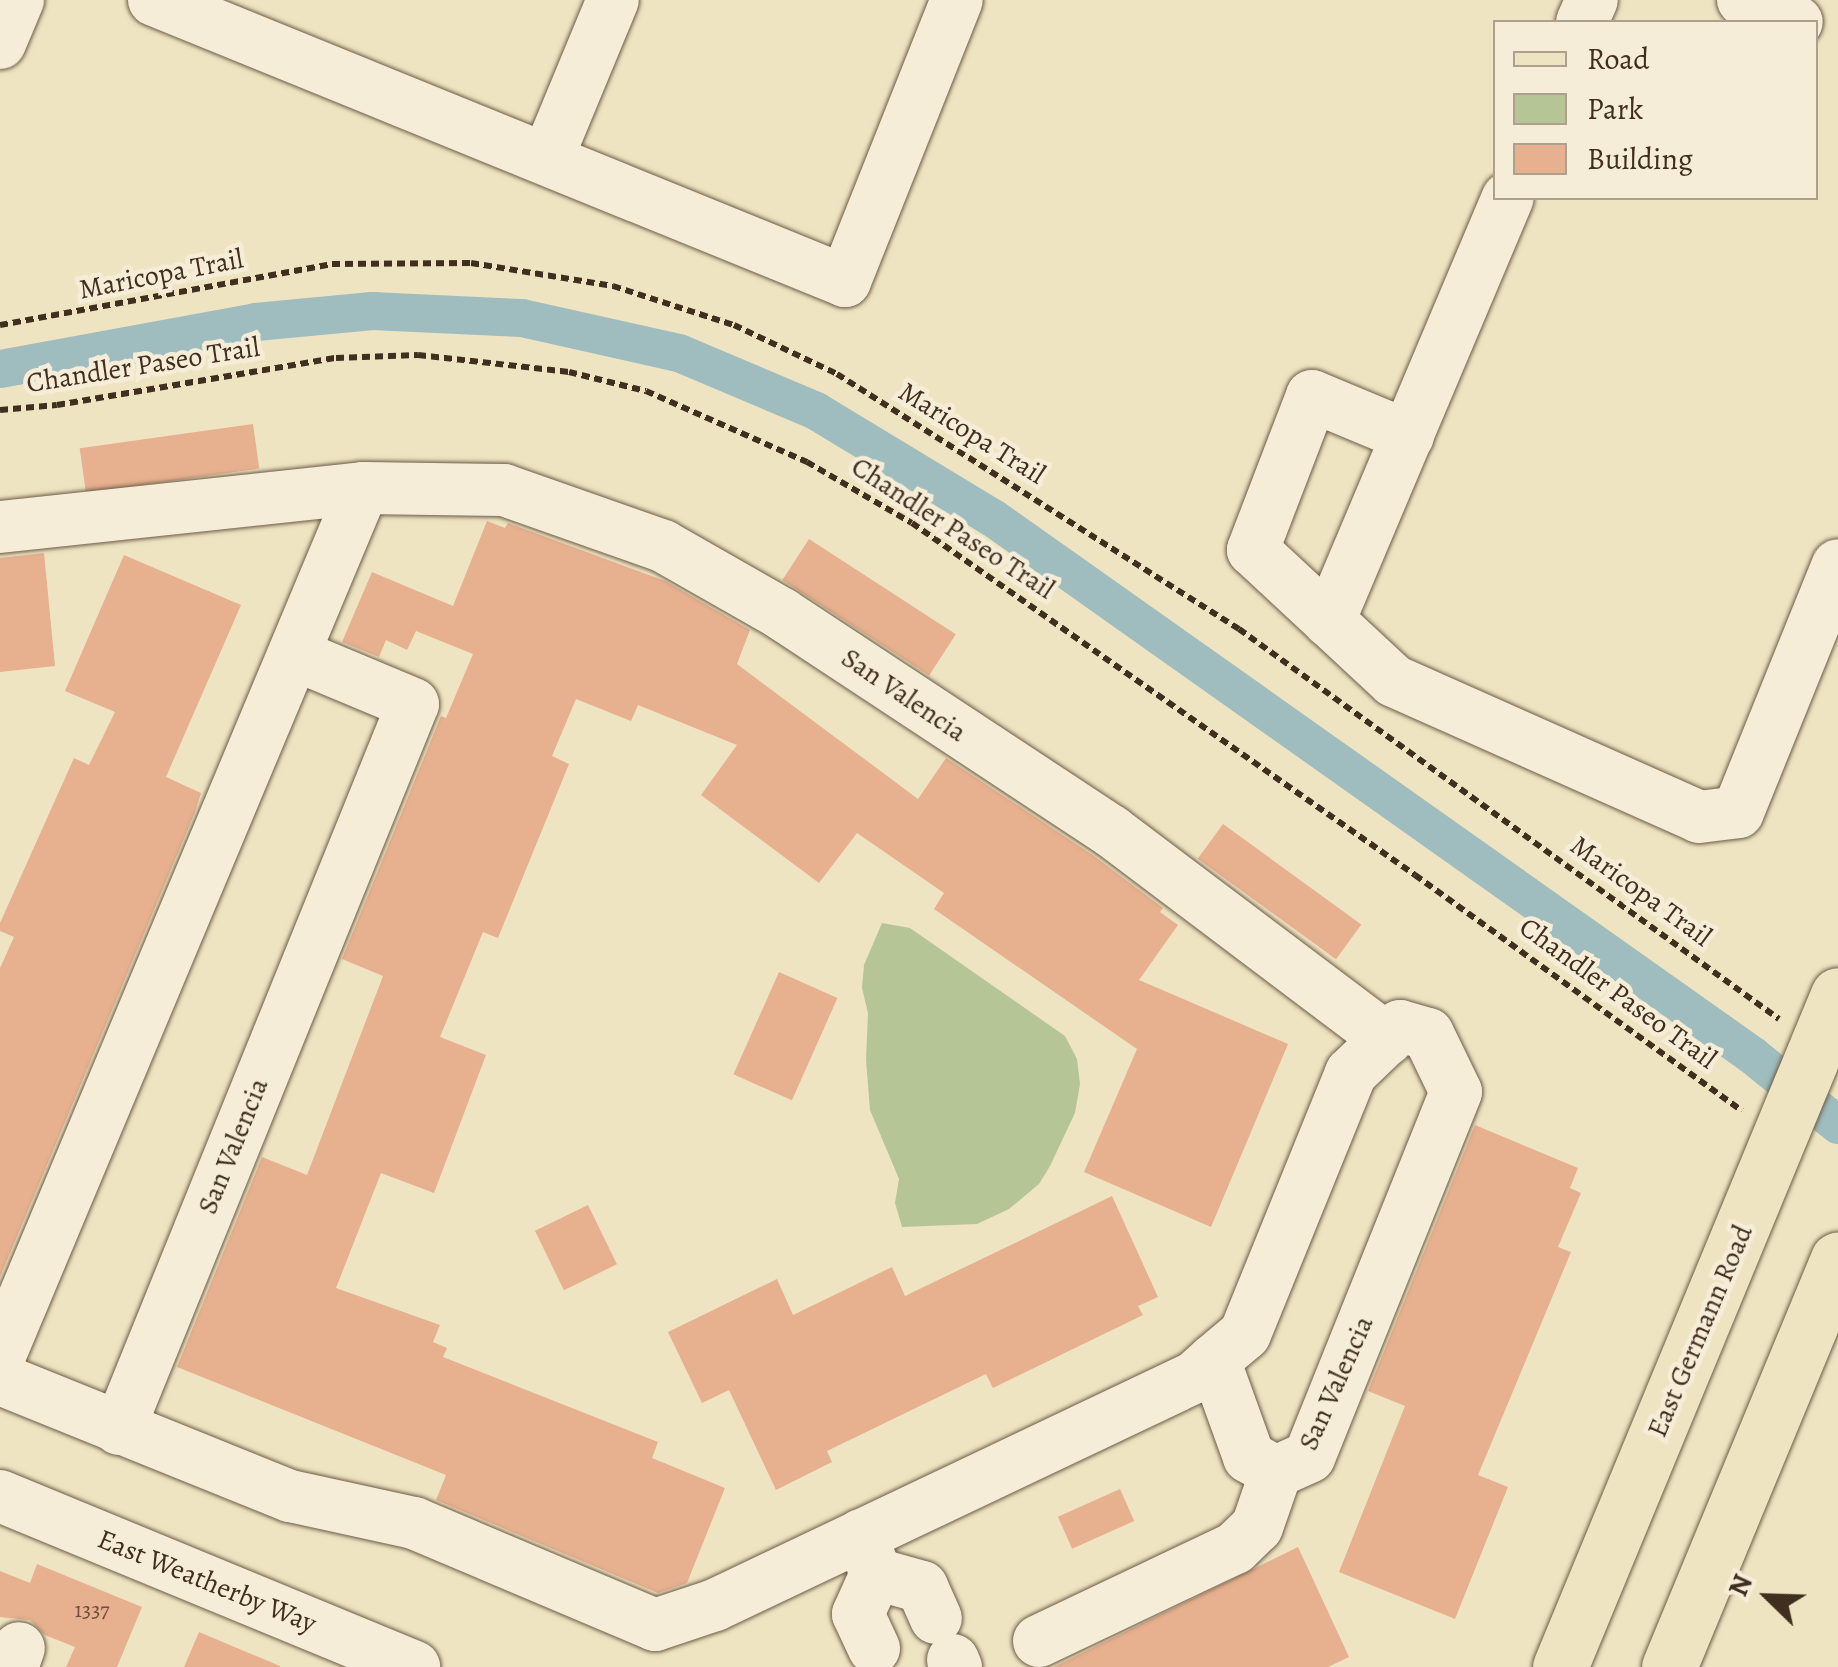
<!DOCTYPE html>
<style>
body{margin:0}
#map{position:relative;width:1838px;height:1667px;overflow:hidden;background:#efe4c2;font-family:Alegreya,serif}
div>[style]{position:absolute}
.green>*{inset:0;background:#b6c595}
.canal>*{height:38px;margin:-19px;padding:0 19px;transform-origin:19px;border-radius:19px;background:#9fbcbe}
.building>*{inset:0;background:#e7b08e;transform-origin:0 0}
.path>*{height:6px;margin-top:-3px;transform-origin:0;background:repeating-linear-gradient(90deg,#402e1e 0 8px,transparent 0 13px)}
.roads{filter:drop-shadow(0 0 2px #6c5c47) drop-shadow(0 0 2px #6c5c47)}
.minor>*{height:52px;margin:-26px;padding:0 26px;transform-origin:26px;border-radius:26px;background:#f5edd7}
.major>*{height:55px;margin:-27.5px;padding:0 27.5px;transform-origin:27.5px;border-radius:27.5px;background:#efe4c2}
span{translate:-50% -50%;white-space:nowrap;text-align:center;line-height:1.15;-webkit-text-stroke:9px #f5edd7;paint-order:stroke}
.number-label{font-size:22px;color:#6a4e3a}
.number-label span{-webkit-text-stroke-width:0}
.street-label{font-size:28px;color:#402e1e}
.legend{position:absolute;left:1493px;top:20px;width:325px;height:180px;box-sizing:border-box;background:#f5edd7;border:2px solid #ada18d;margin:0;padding:12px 18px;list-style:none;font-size:30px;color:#402e1e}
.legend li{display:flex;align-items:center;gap:20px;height:50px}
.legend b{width:50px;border:2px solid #ada18d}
.north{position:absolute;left:1718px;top:1547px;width:100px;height:100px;-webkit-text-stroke:8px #f5edd7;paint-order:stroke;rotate:293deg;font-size:28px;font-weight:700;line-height:40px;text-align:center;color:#402e1e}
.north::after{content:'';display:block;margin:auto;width:35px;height:45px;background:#402e1e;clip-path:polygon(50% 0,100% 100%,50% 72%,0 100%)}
</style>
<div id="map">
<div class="green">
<i style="clip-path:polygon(882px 923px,910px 928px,1065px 1036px,1077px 1059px,1080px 1084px,1075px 1113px,1050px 1166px,1039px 1184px,1009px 1209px,977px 1224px,902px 1227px,895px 1203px,899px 1179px,870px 1110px,866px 1060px,868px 1013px,862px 988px,864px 965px)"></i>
</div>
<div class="canal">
<i style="left:0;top:369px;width:260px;rotate:-10.4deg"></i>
<i style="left:256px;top:322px;width:117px;rotate:-5.4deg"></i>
<i style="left:372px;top:311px;width:150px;rotate:2.7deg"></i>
<i style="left:522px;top:318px;width:161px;rotate:12.6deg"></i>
<i style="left:679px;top:353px;width:149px;rotate:22.9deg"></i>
<i style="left:816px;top:411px;width:207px;rotate:31.2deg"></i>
<i style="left:993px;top:518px;width:930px;rotate:35.28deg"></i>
<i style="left:1752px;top:1055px;width:111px;rotate:39.1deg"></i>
</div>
<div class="building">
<i style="left:253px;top:424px;width:45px;height:175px;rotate:82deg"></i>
<i style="clip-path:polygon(487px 521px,505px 528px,508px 523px,665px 581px,750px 630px,737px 664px,918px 799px,946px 758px,1094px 856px,1163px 908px,1160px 912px,1178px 925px,1139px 980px,1288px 1044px,1211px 1227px,1084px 1172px,1137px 1049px,934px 909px,944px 893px,857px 833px,819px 883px,701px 795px,737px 745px,638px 705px,631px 721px,576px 699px,552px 756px,569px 764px,498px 938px,483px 932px,440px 1037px,486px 1055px,434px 1193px,381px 1173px,336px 1288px,440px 1325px,433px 1342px,447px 1348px,443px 1357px,658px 1442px,652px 1458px,725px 1488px,687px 1583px,658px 1593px,436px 1500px,446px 1475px,177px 1367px,262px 1157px,307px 1175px,383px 976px,342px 959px,441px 716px,446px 718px,473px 654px,416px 631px,407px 650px,386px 640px,379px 657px,342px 642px,372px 572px,453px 606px)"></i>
<i style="left:809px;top:539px;width:175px;height:49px;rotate:33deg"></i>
<i style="clip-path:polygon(44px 553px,55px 666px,0 672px,0 558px)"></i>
<i style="clip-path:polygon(124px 555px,241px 605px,166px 777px,201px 793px,195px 812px,0 1277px,0 968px,14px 937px,0 931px,0 923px,74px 758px,89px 765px,115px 712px,65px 691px)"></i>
<i style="left:1223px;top:824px;width:171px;height:43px;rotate:36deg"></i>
<i style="left:779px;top:972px;width:64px;height:112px;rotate:24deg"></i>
<i style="clip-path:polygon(1475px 1125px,1578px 1168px,1570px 1188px,1581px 1193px,1558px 1247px,1571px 1252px,1478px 1475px,1508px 1487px,1455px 1619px,1339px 1572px,1405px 1406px,1368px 1391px)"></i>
<i style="clip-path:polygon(1112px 1196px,1158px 1297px,1138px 1306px,1143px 1315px,993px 1388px,986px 1374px,827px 1451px,832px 1462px,776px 1490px,729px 1390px,702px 1403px,668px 1332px,777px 1279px,793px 1315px,892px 1267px,905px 1296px)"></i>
<i style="left:588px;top:1205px;width:66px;height:59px;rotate:64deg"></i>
<i style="left:1120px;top:1489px;width:35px;height:68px;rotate:66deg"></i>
<i style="clip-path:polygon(1298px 1547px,1349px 1657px,1328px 1667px,1054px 1667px)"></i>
<i style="clip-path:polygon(37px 1564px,142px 1607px,117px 1667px,66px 1667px,75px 1647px,45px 1635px,30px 1620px,0 1617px,0 1571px,30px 1583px)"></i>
<i style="clip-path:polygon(199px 1632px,280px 1666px,280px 1667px,184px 1667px)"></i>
</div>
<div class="path">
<i style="left:0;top:325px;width:338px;rotate:-10.4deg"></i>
<i style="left:332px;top:264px;width:139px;rotate:-0.4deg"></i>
<i style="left:471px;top:263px;width:144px;rotate:9.2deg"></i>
<i style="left:613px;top:286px;width:127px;rotate:17.9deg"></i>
<i style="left:734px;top:325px;width:114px;rotate:25.4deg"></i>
<i style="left:837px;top:374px;width:476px;rotate:32.4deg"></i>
<i style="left:1239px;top:629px;width:666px;rotate:35.84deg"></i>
<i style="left:0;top:410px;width:57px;rotate:-5deg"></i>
<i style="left:57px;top:405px;width:283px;rotate:-9.6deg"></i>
<i style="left:336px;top:358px;width:82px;rotate:-2.1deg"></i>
<i style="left:418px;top:355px;width:152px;rotate:6.4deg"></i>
<i style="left:569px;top:372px;width:79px;rotate:13.9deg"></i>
<i style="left:646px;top:391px;width:176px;rotate:23.8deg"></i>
<i style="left:807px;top:462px;width:121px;rotate:30.2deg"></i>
<i style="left:912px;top:523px;width:614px;rotate:34.98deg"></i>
<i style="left:1415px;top:875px;width:403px;rotate:35.8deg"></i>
</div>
<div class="roads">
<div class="minor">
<i style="left:154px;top:0;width:746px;rotate:22.13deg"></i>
<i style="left:845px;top:281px;width:302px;rotate:-68.3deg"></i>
<i style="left:1743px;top:0;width:58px;rotate:22.2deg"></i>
<i style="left:1582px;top:22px;width:24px;rotate:-66deg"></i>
<i style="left:0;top:43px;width:47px;rotate:-67.3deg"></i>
<i style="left:547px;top:159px;width:172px;rotate:-67.5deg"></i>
<i style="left:1408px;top:436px;width:104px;rotate:-157.4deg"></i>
<i style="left:1312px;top:396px;width:165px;rotate:111deg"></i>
<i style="left:1253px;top:550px;width:192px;rotate:42.9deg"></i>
<i style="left:1394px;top:681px;width:334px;rotate:24deg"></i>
<i style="left:1699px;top:817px;width:39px;rotate:-7deg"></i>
<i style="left:1738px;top:812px;width:266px;rotate:-68deg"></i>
<i style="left:0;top:527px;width:365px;rotate:-6.1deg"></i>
<i style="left:363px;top:488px;width:141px;rotate:0.8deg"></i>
<i style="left:504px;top:490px;width:169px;rotate:19.4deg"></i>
<i style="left:663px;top:546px;width:137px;rotate:29.7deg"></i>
<i style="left:782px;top:614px;width:394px;rotate:33.4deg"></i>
<i style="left:1111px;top:831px;width:346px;rotate:37deg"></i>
<i style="left:1329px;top:621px;width:459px;rotate:-67.1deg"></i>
<i style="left:0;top:1355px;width:940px;rotate:-67.28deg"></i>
<i style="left:0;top:1379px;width:313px;rotate:22deg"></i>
<i style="left:290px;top:1496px;width:127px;rotate:12.3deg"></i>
<i style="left:414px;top:1523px;width:262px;rotate:22.9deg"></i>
<i style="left:655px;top:1625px;width:63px;rotate:-18.4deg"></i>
<i style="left:715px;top:1605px;width:531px;rotate:-25.41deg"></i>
<i style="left:1195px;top:1377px;width:25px;rotate:-42deg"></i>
<i style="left:1214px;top:1360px;width:40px;rotate:-40deg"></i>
<i style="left:1245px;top:1334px;width:282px;rotate:-67.9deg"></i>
<i style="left:1351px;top:1073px;width:68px;rotate:-43.8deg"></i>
<i style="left:1400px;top:1026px;width:29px;rotate:16deg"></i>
<i style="left:1428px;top:1034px;width:64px;rotate:64.2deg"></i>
<i style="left:1456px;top:1092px;width:393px;rotate:111.9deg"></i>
<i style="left:1309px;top:1457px;width:36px;rotate:156deg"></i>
<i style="left:1276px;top:1472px;width:31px;rotate:-151deg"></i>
<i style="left:1249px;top:1457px;width:103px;rotate:-109.8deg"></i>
<i style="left:119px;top:1429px;width:782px;rotate:-67.93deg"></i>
<i style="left:413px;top:704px;width:127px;rotate:-157.3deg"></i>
<i style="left:0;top:1496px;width:448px;rotate:22.4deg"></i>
<i style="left:861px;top:1535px;width:42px;rotate:69deg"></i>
<i style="left:876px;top:1574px;width:44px;rotate:114.2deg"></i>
<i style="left:858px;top:1614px;width:38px;rotate:65deg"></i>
<i style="left:876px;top:1574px;width:48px;rotate:15.8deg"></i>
<i style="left:922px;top:1587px;width:34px;rotate:66deg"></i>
<i style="left:1039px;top:1641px;width:217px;rotate:-25.4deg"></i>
<i style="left:1235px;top:1548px;width:30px;rotate:-44deg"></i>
<i style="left:1257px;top:1527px;width:58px;rotate:-70.9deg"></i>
<i style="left:953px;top:1660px;width:8px;rotate:67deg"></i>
<i style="left:12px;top:1667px;width:20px;rotate:-70deg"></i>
</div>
<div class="major">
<i style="left:1560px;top:1667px;width:727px;rotate:-67.53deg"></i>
<i style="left:1669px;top:1667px;width:441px;rotate:-67.5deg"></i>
</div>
</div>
<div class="number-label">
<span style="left:92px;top:1611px">1337</span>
</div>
<div class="street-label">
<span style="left:161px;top:274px;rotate:-11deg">Maricopa Trail</span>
<span style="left:143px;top:365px;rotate:-9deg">Chandler Paseo Trail</span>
<span style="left:972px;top:433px;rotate:32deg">Maricopa Trail</span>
<span style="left:953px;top:528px;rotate:33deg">Chandler Paseo Trail</span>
<span style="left:904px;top:695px;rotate:34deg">San Valencia</span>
<span style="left:1641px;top:891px;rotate:36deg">Maricopa Trail</span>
<span style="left:1618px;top:993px;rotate:36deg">Chandler Paseo Trail</span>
<span style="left:233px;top:1146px;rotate:-68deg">San Valencia</span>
<span style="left:1700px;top:1331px;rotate:-67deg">East Germann Road</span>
<span style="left:1336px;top:1383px;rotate:-66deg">San Valencia</span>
<span style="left:207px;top:1581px;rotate:22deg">East Weatherby Way</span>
</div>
<ul class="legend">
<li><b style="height:12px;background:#efe4c2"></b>Road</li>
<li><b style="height:28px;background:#b6c595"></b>Park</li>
<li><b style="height:28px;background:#e7b08e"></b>Building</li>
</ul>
<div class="north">N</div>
</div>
